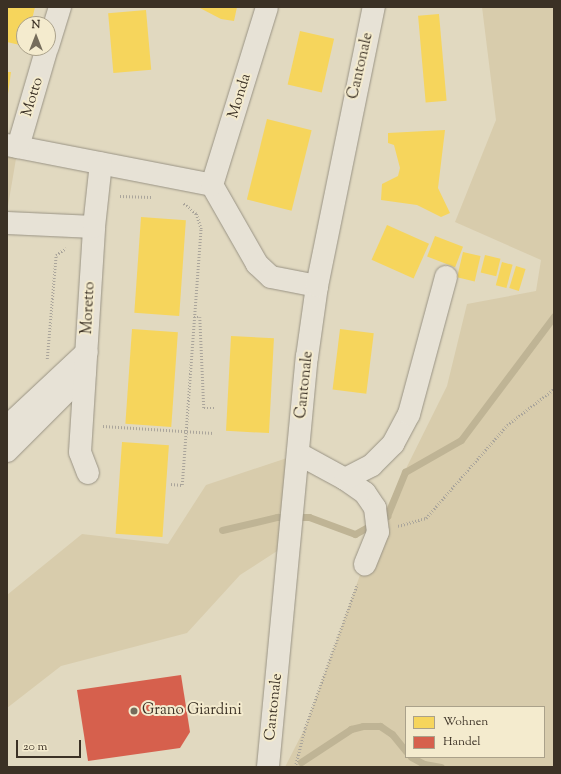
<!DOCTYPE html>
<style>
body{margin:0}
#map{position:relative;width:561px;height:774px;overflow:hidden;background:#e1d9c0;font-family:"Sorts Mill Goudy",serif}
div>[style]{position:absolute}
.green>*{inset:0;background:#d8ccac}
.homes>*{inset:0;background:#f6d55c;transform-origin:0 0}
.shops>*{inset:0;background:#d6604d}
.stream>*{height:7px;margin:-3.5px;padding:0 3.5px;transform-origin:3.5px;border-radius:3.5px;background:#bfb495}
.path>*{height:2.5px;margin-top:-1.25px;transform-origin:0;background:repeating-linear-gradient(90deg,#aaa59b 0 1px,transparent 0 3px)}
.roads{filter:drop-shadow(0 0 1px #999384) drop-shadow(0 0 1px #999384)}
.minor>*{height:22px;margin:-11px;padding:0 11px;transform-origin:11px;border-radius:11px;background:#e7e2d6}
.dots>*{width:11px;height:11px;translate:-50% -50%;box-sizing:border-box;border:2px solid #f4ebce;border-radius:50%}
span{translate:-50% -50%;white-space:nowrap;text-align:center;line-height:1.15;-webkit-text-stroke:4px #f4ebce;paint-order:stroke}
.street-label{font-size:15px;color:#3b3125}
.poi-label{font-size:15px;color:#3b3125}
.left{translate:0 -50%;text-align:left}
.frame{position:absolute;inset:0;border:8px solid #3b3125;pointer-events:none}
.legend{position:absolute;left:405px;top:706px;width:140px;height:52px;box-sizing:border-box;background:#f4ebce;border:1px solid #aaa18a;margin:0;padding:5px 7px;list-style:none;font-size:12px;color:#3b3125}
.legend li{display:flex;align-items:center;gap:8px;height:20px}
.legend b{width:20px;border:1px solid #aaa18a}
.north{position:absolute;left:16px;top:16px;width:40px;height:40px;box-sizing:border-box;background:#f4ebce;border:1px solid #aaa18a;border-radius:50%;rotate:0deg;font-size:11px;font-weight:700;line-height:16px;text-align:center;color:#3b3125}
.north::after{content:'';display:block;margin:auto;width:14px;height:18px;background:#756c5b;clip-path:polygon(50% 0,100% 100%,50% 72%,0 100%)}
.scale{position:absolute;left:16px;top:740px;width:65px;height:18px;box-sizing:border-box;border:2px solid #3b3125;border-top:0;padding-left:5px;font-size:12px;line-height:14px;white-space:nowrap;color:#3b3125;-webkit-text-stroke:3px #f4ebce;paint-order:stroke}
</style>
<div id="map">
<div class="green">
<i style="clip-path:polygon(evenodd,482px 7px,554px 7px,554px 767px,285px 767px,305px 728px,378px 525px,447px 386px,467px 304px,536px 291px,541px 260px,455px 222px,496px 120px,482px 7px,406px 707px,544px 707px,544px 757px,406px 757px,406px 707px)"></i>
<i style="clip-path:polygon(7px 145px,18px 147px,7px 212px)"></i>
<i style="clip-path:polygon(299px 454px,291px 542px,240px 575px,187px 633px,61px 666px,7px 708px,7px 595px,82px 534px,168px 544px,206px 485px)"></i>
</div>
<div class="homes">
<i style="clip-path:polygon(8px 7px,35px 7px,31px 24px,24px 24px,24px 46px,7px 42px)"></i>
<i style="clip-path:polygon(198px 7px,237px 7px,234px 21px,221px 19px)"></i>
<i style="left:146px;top:10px;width:60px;height:38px;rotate:85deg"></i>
<i style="left:439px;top:14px;width:87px;height:21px;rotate:85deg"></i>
<i style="left:300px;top:31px;width:35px;height:55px;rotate:13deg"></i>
<i style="clip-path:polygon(7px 72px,11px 72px,8px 94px,7px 94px)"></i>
<i style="left:267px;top:119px;width:46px;height:83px;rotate:14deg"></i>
<i style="clip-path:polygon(445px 130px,438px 188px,450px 213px,441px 217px,417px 205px,381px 200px,382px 184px,398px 176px,400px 168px,394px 145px,388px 143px,388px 133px)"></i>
<i style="left:141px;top:217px;width:45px;height:96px;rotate:4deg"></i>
<i style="left:387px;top:225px;width:46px;height:38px;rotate:24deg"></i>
<i style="left:435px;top:236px;width:30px;height:22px;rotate:21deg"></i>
<i style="left:463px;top:252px;width:18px;height:26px;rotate:13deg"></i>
<i style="left:485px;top:255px;width:16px;height:18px;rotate:14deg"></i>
<i style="left:502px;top:262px;width:11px;height:24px;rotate:15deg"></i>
<i style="left:516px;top:266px;width:10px;height:23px;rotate:17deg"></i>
<i style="left:132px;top:329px;width:46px;height:95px;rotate:4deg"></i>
<i style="left:340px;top:329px;width:34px;height:61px;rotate:7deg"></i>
<i style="left:231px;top:336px;width:43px;height:95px;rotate:3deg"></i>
<i style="left:122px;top:442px;width:47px;height:92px;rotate:4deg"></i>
</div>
<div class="shops">
<i style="clip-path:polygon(181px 675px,190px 732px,180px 748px,88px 761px,77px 690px)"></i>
</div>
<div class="stream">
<i style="left:222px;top:530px;width:57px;rotate:-13.3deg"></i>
<i style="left:277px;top:517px;width:32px"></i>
<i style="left:309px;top:517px;width:49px;rotate:20.3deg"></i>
<i style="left:355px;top:534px;width:37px;rotate:-29deg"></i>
<i style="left:387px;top:516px;width:48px;rotate:-67.8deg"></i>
<i style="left:405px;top:472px;width:64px;rotate:-29.7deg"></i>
<i style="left:461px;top:440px;width:155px;rotate:-53.1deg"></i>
<i style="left:411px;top:757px;width:15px;rotate:28deg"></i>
<i style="left:424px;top:764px;width:17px;rotate:10deg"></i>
<i style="left:301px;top:762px;width:60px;rotate:-33.4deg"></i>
<i style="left:351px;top:729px;width:12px;rotate:-14deg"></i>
<i style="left:363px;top:726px;width:17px"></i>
<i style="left:380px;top:726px;width:14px;rotate:34deg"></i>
<i style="left:392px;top:734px;width:22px;rotate:51deg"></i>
</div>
<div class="path">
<i style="left:120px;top:196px;width:31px;rotate:2deg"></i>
<i style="left:194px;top:317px;width:6px"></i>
<i style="left:200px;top:317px;width:91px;rotate:87.5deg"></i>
<i style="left:204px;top:408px;width:12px"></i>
<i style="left:47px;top:359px;width:104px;rotate:-85.1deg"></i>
<i style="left:56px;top:255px;width:12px;rotate:-35deg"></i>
<i style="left:103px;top:426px;width:111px;rotate:3.6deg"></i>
<i style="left:171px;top:484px;width:11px;rotate:5deg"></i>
<i style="left:182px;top:485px;width:257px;rotate:-85.8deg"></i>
<i style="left:201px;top:229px;width:16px;rotate:-108deg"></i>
<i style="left:196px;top:214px;width:17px;rotate:-140deg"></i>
<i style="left:398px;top:526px;width:29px;rotate:-16deg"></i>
<i style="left:426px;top:518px;width:123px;rotate:-48.9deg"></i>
<i style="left:507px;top:425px;width:59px;rotate:-37.5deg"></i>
<i style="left:295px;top:767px;width:40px;rotate:-75.6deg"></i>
<i style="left:305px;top:728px;width:153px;rotate:-70.1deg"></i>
</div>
<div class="roads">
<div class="minor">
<i style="left:48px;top:46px;width:41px;rotate:-72.9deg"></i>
<i style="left:7px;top:145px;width:209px;rotate:11deg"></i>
<i style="left:212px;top:185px;width:91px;rotate:60.3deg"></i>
<i style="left:257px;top:264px;width:19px;rotate:43deg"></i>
<i style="left:271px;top:277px;width:47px;rotate:11.1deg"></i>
<i style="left:18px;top:147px;width:103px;rotate:-73.7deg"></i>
<i style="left:212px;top:185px;width:186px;rotate:-72.8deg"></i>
<i style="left:7px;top:223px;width:87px;rotate:2.6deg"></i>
<i style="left:10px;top:424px;width:105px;rotate:-43.1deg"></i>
<i style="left:7px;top:451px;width:110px;rotate:-45deg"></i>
<i style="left:299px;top:454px;width:52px;rotate:28.5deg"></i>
<i style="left:345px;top:479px;width:24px;rotate:35deg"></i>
<i style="left:365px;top:493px;width:18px;rotate:56deg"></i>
<i style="left:375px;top:508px;width:24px;rotate:83deg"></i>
<i style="left:378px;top:532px;width:35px;rotate:112deg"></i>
<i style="left:88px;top:473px;width:22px;rotate:-111deg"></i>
<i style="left:80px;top:452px;width:225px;rotate:-86.4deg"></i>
<i style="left:94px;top:227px;width:64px;rotate:-83.8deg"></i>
<i style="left:345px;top:479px;width:30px;rotate:-27deg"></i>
<i style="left:372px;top:465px;width:30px;rotate:-45deg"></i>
<i style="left:393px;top:444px;width:34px;rotate:-62deg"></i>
<i style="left:409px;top:414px;width:142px;rotate:-74.9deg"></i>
<i style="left:268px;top:767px;width:412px;rotate:-84.6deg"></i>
<i style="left:307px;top:357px;width:72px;rotate:-82deg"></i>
<i style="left:317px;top:286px;width:285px;rotate:-78.5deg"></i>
</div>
</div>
<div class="dots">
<i style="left:134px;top:711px;background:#756c5b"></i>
</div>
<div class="street-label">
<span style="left:361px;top:66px;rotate:-77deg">Cantonale</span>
<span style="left:240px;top:96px;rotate:-73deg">Monda</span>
<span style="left:33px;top:97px;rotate:-73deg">Motto</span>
<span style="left:89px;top:308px;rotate:-87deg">Moretto</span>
<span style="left:305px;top:385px;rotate:-84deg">Cantonale</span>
<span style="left:274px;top:707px;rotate:-84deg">Cantonale</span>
</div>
<div class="poi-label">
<span class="left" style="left:142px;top:711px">Grano Giardini</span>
</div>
<div class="frame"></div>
<ul class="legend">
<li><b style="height:11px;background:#f6d55c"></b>Wohnen</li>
<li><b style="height:11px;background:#d6604d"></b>Handel</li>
</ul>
<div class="north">N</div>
<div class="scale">20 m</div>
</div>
